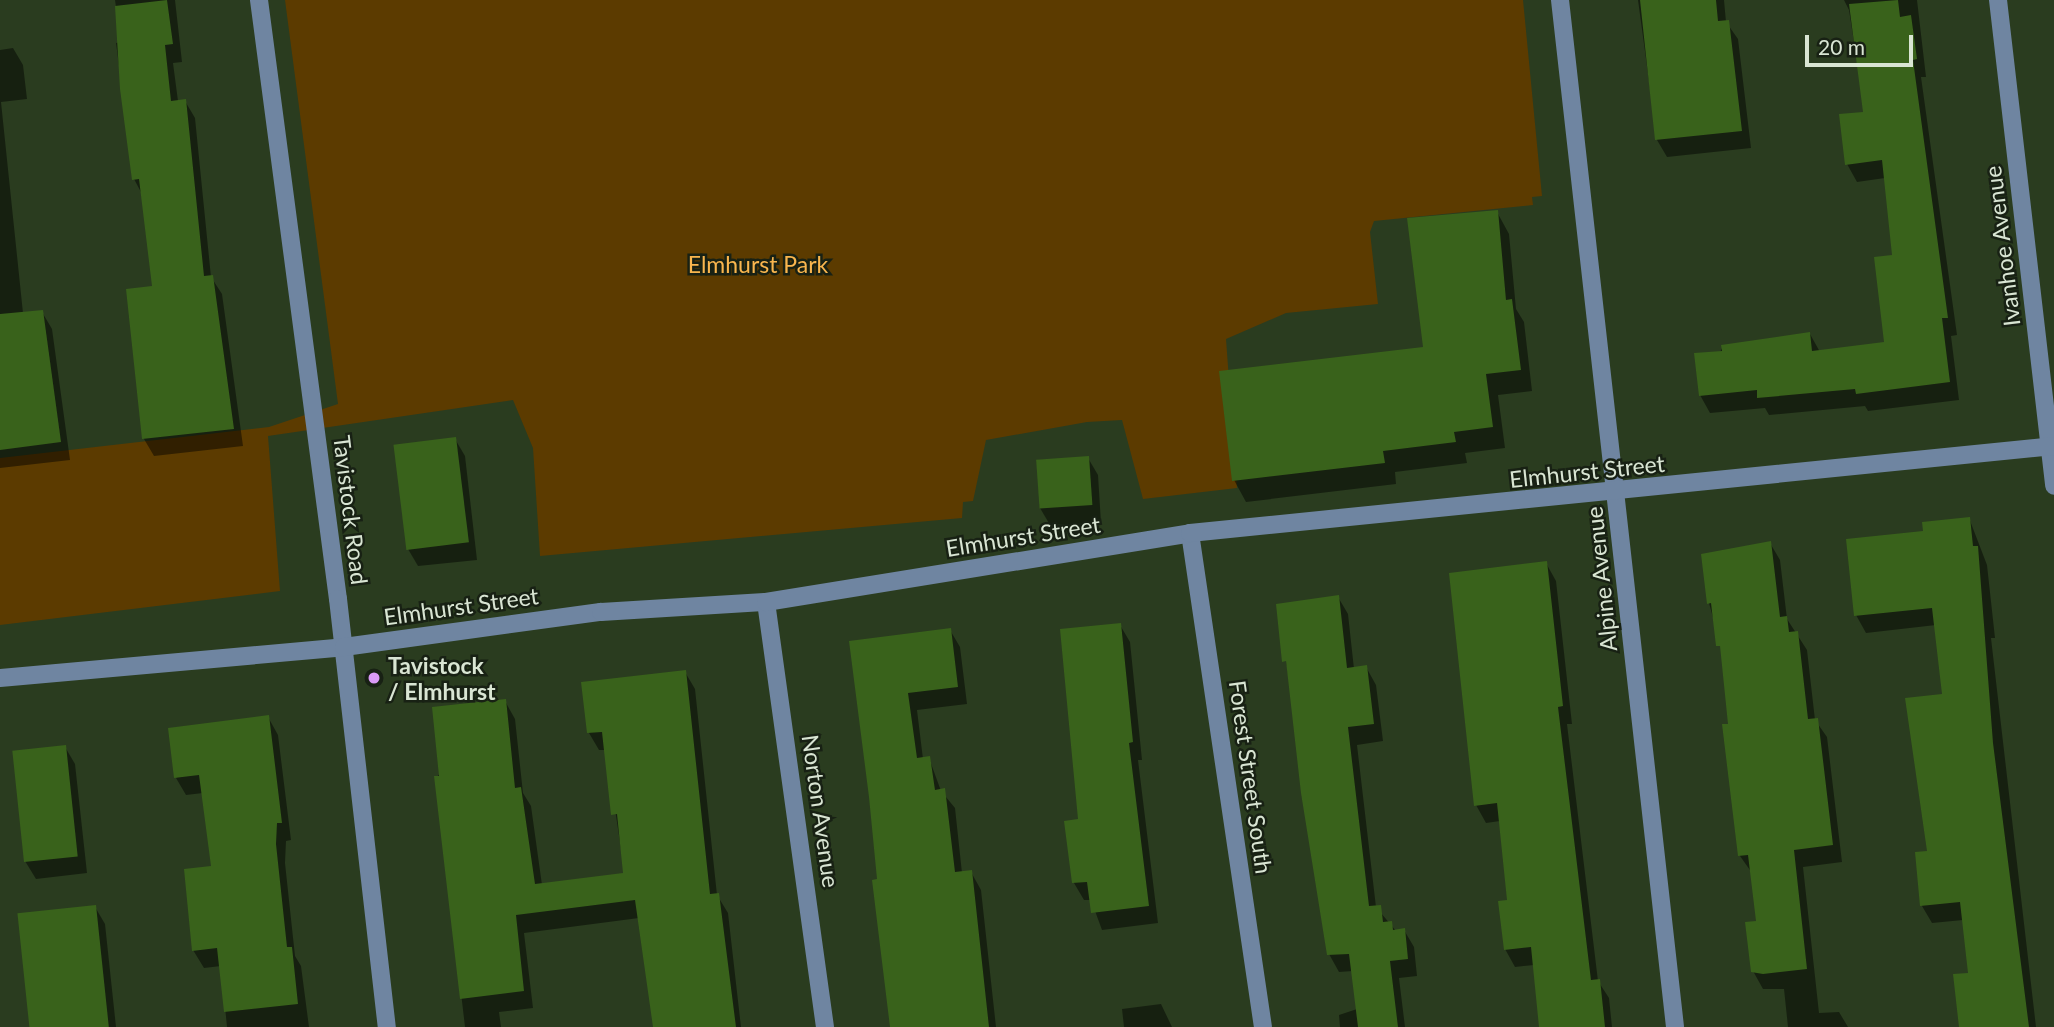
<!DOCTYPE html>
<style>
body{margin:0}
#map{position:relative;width:2054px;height:1027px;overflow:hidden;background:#2a3c1f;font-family:Lato,sans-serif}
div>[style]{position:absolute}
.green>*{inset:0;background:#5c3b00}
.shadow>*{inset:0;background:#0007}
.building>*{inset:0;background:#39621b;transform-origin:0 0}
.minor>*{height:18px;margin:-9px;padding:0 9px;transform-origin:9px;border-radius:9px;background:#6f85a1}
.dots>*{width:19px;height:19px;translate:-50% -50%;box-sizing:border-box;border:4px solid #182114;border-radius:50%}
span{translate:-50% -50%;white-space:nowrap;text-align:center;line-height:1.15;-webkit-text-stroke:5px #182114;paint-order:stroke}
.street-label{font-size:23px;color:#d9e5d3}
.park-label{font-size:23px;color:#f9b64e}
.poi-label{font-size:23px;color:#d9e5d3;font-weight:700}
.left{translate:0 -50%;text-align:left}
.scale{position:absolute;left:1805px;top:35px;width:108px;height:32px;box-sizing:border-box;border:4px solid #d9e5d3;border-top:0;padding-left:9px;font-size:21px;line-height:24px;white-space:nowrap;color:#d9e5d3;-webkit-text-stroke:5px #182114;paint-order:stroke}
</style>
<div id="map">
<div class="green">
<i style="clip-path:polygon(285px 0,1523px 0,1542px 196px,1532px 197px,1533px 205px,1374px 221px,1370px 232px,1378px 304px,1286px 313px,1226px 339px,1237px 488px,1143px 499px,1122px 420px,1087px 422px,986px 440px,973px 501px,963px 502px,962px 518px,540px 556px,533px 448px,513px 400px,268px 436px,280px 591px,0 625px,0 458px,269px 427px,338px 404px)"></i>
</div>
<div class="shadow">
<i style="clip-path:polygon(115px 0,175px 0,182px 62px,173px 63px,178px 101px,185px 101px,195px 118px,211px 277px,222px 294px,243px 446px,154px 456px,144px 439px,128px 290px,153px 287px,142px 194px,134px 179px,116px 43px,121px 42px)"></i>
<i style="clip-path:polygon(1638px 0,1724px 0,1726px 22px,1738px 39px,1751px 148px,1667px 157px,1657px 140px)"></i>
<i style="clip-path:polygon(1844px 0,1917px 0,1926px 77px,1921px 77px,1957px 335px,1951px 336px,1959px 400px,1868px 411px,1865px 406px,1769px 415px,1765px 408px,1710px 413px,1700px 395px,1723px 346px,1810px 334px,1820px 352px,1886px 344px,1894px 256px,1885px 178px,1857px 182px,1847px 164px,1865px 113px,1849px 10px)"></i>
<i style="clip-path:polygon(13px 48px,23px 65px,27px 99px,1px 102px,23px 313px,42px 312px,52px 329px,70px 460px,0 468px,0 50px)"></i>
<i style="clip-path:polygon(1497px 212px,1509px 234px,1516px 309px,1524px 322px,1532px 391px,1498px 395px,1505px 448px,1465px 453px,1467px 463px,1395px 472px,1396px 484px,1246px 502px,1234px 480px,1425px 349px)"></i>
<i style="clip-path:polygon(455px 439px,465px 456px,477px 560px,418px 566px,408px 549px,396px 446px)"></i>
<i style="clip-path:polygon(1088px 458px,1098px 475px,1101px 523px,1050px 525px,1040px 508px,1038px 460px)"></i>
<i style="clip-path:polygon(1969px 518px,1987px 565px,1995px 638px,1991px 638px,2036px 1027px,1961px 1027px,1970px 974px,1963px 920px,1932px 923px,1922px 906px,1917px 854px,1929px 852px,1944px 695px,1936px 625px,1866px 633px,1856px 615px,1925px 533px)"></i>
<i style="clip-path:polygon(1770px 543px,1780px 560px,1787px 619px,1807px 650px,1815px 720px,1827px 737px,1842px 862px,1803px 867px,1819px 1013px,1839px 1012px,1848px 1027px,1788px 1027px,1784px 989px,1763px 989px,1753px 971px,1758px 923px,1752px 873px,1740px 856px,1723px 654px,1709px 603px)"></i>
<i style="clip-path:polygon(1546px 563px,1556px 581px,1572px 724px,1567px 724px,1598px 981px,1609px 998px,1612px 1027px,1541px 1027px,1534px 965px,1515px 967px,1505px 949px,1509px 901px,1500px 821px,1486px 823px,1476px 805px)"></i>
<i style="clip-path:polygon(1338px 597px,1348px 614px,1354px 669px,1366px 667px,1376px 685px,1383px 741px,1357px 745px,1376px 907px,1396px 931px,1404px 930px,1414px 947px,1417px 976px,1399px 978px,1405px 1027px,1340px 1027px,1339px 1015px,1357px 1009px,1353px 971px,1339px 972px,1329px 954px,1278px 605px)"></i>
<i style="clip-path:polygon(1120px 625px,1130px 642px,1142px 760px,1138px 760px,1158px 923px,1102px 930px,1091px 900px,1084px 900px,1074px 883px,1080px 821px)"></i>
<i style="clip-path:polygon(950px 630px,960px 647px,967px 704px,917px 710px,923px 759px,929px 758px,941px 791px,955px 808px,962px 873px,971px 872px,981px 890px,996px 1027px,892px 1027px,871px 796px,851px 642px)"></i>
<i style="clip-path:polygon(685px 672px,695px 689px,717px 895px,728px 913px,741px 1027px,654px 1027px,639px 918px,524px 933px,533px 1008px,499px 1012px,501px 1027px,465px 1027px,436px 778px,505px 701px,515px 719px,523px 793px,531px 806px,542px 885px,625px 875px,606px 750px,599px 750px,589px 733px)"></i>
<i style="clip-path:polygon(268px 717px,278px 735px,291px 840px,286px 841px,285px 863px,295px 956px,301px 966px,309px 1027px,227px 1027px,221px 966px,204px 968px,193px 950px,213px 868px,203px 793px,186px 795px,176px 778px)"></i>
<i style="clip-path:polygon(65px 747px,75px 764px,87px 873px,36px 879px,25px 861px)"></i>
<i style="clip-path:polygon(95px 907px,105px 924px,116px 1027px,32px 1027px)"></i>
<i style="clip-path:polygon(1161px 1004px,1172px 1027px,1124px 1027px,1122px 1009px)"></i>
</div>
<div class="building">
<i style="clip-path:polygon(167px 0,173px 44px,165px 45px,171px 101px,186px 99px,204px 276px,213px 275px,234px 429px,142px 439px,126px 289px,152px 286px,139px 179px,132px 180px,120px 89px,115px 6px)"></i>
<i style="clip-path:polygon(1640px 0,1716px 0,1718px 21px,1729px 20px,1742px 131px,1655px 140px)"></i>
<i style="clip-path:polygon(1898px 0,1900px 17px,1911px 15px,1917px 59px,1913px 60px,1948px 318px,1942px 318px,1950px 382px,1856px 394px,1855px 389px,1757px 398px,1757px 390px,1699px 396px,1694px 353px,1722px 351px,1721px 345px,1810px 332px,1812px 351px,1884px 342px,1874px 257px,1892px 255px,1882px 160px,1845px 165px,1839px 114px,1863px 112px,1849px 4px)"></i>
<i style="clip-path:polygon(1498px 210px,1506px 300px,1512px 299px,1521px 370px,1486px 374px,1493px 427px,1454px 432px,1456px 442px,1383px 451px,1385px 463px,1232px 481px,1219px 371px,1423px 347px,1407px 218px)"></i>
<i style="clip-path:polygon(43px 310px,61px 442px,0 450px,0 314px)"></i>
<i style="left:456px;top:437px;width:106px;height:63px;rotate:83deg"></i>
<i style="left:1089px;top:456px;width:49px;height:53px;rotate:86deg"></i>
<i style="clip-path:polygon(1970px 517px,1973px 546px,1978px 546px,1993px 743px,2029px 1027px,1959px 1027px,1953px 974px,1968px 973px,1960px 902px,1920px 906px,1915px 852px,1927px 851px,1905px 698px,1942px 694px,1932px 608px,1854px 616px,1846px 539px,1923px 531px,1922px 522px)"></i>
<i style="clip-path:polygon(1771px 541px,1780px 617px,1787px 616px,1789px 632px,1798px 631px,1808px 719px,1818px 718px,1833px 845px,1794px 850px,1807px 969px,1763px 974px,1751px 972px,1745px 922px,1756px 921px,1748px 855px,1738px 856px,1722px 724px,1728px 724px,1720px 646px,1716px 646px,1711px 603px,1707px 604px,1701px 554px)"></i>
<i style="clip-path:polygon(1547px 561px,1563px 706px,1558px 707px,1591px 980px,1600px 979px,1605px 1027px,1539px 1027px,1531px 947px,1504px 950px,1498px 901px,1507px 900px,1497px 803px,1474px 806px,1449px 573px)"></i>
<i style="clip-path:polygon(1339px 595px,1347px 668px,1367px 665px,1374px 724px,1348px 727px,1369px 906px,1381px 905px,1383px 922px,1392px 921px,1393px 930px,1405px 928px,1408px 959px,1390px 961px,1398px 1027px,1358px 1027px,1349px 954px,1327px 955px,1301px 793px,1286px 661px,1282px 662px,1276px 604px)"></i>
<i style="clip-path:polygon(1121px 623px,1133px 742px,1129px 743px,1149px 906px,1091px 913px,1087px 882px,1072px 883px,1064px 821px,1078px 819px,1060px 629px)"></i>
<i style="clip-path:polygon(951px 628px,958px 687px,908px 693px,917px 758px,930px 756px,935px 790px,945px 788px,955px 872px,972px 870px,989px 1027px,890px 1027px,872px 880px,877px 879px,869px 797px,849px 641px)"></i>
<i style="clip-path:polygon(686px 670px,710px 894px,719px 893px,736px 1027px,653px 1027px,635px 900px,516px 915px,524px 991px,460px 999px,434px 776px,439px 776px,432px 707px,506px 699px,515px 788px,521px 787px,535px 884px,623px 873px,617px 814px,611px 815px,602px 732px,587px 733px,581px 682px)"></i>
<i style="clip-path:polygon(269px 715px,282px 823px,277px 823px,276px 844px,287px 947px,292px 947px,298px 1004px,224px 1012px,217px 948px,192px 951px,184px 869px,211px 866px,199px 775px,174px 778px,168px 728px)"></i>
<i style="left:66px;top:745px;width:112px;height:54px;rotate:84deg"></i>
<i style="left:96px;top:905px;width:123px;height:79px;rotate:84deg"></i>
</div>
<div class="minor">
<i style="left:259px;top:0;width:604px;rotate:82.49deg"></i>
<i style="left:338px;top:599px;width:431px;rotate:83.5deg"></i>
<i style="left:1560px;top:0;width:1033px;rotate:83.61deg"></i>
<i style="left:1998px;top:0;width:489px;rotate:83.4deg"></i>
<i style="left:1190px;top:533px;width:499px;rotate:81.6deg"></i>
<i style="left:766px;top:602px;width:429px;rotate:82.1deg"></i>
<i style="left:0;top:678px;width:345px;rotate:-5.1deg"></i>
<i style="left:344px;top:647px;width:259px;rotate:-7.8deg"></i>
<i style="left:601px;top:612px;width:165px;rotate:-3.5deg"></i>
<i style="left:766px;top:602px;width:430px;rotate:-9.2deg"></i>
<i style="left:1190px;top:533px;width:868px;rotate:-5.75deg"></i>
</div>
<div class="dots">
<i style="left:374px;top:678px;background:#da9af6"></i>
</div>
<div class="street-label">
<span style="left:2002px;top:246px;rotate:-97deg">Ivanhoe Avenue</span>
<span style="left:1587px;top:471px;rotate:-6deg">Elmhurst Street</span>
<span style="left:351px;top:510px;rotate:83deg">Tavistock Road</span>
<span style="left:1023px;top:536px;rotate:-9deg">Elmhurst Street</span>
<span style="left:1601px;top:579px;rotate:-96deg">Alpine Avenue</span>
<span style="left:461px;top:606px;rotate:-8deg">Elmhurst Street</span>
<span style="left:1251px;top:777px;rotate:82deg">Forest Street South</span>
<span style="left:821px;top:811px;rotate:82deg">Norton Avenue</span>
</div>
<div class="park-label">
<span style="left:758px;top:264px">Elmhurst Park</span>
</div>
<div class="poi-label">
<span class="left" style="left:388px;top:678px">Tavistock<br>/ Elmhurst</span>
</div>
<div class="scale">20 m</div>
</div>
